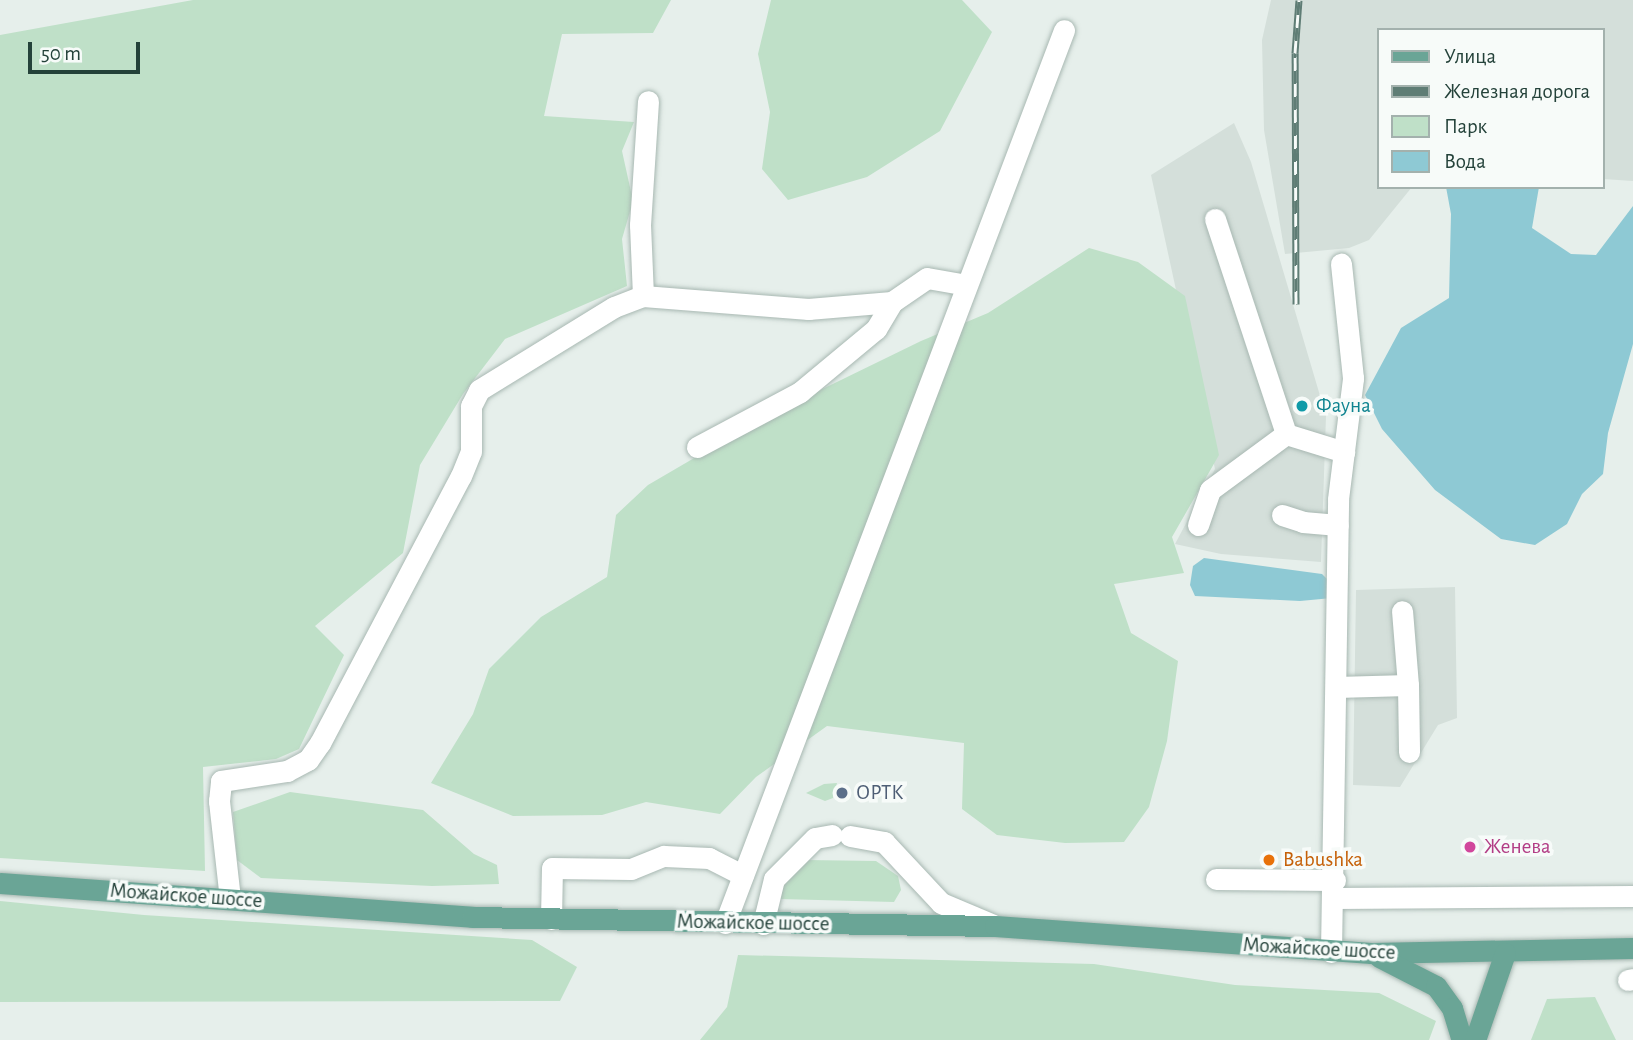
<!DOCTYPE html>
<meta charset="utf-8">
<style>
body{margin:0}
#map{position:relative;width:1633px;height:1040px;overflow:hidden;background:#e6efeb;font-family:"Alegreya Sans",sans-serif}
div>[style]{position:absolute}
.built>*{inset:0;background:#d4dfda}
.green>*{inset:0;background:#bfe0c8}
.water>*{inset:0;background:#8ec9d4}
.roads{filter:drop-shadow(0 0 2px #a8b8b2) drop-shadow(0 0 2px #a8b8b2)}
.minor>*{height:21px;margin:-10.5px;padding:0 10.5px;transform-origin:10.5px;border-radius:10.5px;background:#fff}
.major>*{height:21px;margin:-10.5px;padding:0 10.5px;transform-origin:10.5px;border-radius:10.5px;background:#6aa596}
.rail>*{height:7px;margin-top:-3.5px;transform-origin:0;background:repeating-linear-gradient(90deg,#f7fbf9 0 13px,#5f7d75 0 26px);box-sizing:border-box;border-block:2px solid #5f7d75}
.dots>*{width:19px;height:19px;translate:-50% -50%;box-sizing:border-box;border:4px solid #f7fbf9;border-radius:50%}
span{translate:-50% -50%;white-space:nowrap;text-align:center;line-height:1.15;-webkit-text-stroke:7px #f7fbf9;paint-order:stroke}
.culture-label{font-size:21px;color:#0d838f}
.left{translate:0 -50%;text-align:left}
.service-label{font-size:21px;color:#4e5e75}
.hotel-label{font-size:21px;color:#b23c85}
.food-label{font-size:21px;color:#c56008}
.street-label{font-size:21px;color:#24423a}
.legend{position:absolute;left:1377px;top:28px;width:228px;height:161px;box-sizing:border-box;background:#f7fbf9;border:2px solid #a3b1ad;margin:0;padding:9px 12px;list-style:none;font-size:21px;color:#24423a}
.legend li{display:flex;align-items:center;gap:14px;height:35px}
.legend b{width:35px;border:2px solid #a3b1ad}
.scale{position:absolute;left:28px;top:42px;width:112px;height:32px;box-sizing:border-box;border:4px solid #24423a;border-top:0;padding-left:9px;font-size:21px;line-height:24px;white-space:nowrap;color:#24423a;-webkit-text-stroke:5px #f7fbf9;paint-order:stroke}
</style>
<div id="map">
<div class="built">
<i style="clip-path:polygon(1271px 0,1633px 0,1633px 181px,1603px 179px,1603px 30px,1379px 30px,1379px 187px,1412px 187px,1369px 240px,1349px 248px,1285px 254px,1264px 130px,1262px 40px)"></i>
<i style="clip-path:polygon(1234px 123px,1251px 162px,1326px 416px,1321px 562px,1221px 554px,1175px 544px,1215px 469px,1151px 175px)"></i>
<i style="clip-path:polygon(1455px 587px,1457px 718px,1438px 725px,1400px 787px,1353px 785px,1356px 590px)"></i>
</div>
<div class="green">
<i style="clip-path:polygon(193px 0,671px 0,653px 33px,562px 34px,544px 116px,634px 122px,622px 151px,633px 201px,622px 239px,627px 286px,505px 339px,463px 394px,420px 465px,403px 553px,315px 626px,344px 655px,299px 749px,276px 759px,203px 767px,205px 871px,0 858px,0 35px)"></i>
<i style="clip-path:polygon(771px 0,962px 0,992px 32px,940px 131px,867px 177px,788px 200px,762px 169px,770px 112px,758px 54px)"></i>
<i style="clip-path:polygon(1089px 248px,1138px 262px,1185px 296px,1219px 455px,1172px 537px,1184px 573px,1114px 584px,1131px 633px,1178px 661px,1167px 741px,1149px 807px,1124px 842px,1065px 843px,997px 835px,962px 809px,964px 743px,827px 726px,756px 777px,720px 814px,646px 802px,602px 815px,513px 816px,431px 783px,473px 714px,489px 669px,541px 617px,607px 577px,616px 515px,648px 485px,761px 419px,921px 341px,988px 313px)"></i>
<i style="clip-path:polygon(837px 783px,833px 798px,825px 801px,806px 793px,824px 784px)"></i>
<i style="clip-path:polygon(290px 792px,423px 810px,474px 854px,497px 865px,499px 884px,432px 886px,261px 878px,237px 860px,233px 812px)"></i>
<i style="clip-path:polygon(806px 860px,876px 861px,898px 876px,901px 890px,894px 902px,780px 899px,780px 889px)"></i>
<i style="clip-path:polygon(0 901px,144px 915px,532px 940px,577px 967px,560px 1001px,0 1002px)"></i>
<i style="clip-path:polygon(738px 955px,1094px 964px,1235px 985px,1379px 993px,1436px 1021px,1429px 1040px,700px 1040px,727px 1007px)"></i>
<i style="clip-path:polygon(1595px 997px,1616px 1040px,1531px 1040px,1547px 999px)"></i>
</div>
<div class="water">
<i style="clip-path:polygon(1446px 187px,1539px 187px,1532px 228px,1571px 254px,1596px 255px,1633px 206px,1633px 344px,1608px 433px,1603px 474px,1582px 494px,1567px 524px,1535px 545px,1501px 539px,1435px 490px,1382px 429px,1365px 395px,1401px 328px,1449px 298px,1451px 214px)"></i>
<i style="clip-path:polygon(1204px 558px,1322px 574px,1331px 583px,1332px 598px,1300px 601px,1195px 596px,1190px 585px,1193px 566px)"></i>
</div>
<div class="roads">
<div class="minor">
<i style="left:1215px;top:219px;width:226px;rotate:71.7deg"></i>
<i style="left:1286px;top:434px;width:61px;rotate:17.2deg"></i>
<i style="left:643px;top:296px;width:71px;rotate:-92.4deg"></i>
<i style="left:640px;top:225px;width:124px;rotate:-86.3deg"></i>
<i style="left:697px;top:447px;width:117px;rotate:-28.1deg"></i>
<i style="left:800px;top:392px;width:99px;rotate:-39.7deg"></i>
<i style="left:876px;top:329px;width:31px;rotate:-59deg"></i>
<i style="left:1282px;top:515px;width:22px;rotate:18deg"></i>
<i style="left:1303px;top:522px;width:35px;rotate:5deg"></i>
<i style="left:1198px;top:525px;width:37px;rotate:-71deg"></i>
<i style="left:1210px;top:490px;width:94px;rotate:-36.4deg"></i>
<i style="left:1408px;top:685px;width:67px;rotate:89.1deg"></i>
<i style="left:1336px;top:687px;width:72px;rotate:-1.6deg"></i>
<i style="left:1408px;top:685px;width:74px;rotate:-94.6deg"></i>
<i style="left:850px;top:836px;width:35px;rotate:10deg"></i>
<i style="left:884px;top:842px;width:83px;rotate:46.9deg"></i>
<i style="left:941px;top:903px;width:56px;rotate:22.9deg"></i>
<i style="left:1216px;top:879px;width:119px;rotate:0.5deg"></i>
<i style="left:1334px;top:898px;width:299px;rotate:-0.4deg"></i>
<i style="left:230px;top:899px;width:99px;rotate:-96.4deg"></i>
<i style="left:219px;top:801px;width:20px;rotate:-84deg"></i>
<i style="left:221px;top:781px;width:67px;rotate:-8.6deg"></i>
<i style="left:287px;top:771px;width:24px;rotate:-28deg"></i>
<i style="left:308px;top:760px;width:21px;rotate:-55deg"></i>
<i style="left:320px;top:743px;width:302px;rotate:-62.2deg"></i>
<i style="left:461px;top:476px;width:27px;rotate:-68deg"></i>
<i style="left:471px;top:451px;width:45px;rotate:-90deg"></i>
<i style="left:471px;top:406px;width:18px;rotate:-63deg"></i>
<i style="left:479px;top:390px;width:158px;rotate:-31.6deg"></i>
<i style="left:614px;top:307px;width:31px;rotate:-21deg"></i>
<i style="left:643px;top:296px;width:166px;rotate:4.5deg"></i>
<i style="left:808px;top:309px;width:84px;rotate:-4.8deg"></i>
<i style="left:892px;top:302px;width:42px;rotate:-34.4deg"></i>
<i style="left:927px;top:278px;width:39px;rotate:10deg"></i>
<i style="left:551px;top:919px;width:51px;rotate:-88.9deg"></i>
<i style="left:552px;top:868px;width:79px;rotate:0.7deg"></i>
<i style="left:631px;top:869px;width:35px;rotate:-22deg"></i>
<i style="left:664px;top:856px;width:45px;rotate:2.5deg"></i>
<i style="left:709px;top:858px;width:38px;rotate:27deg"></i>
<i style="left:725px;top:923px;width:955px;rotate:-69.21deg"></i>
<i style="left:763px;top:924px;width:46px;rotate:-76.3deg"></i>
<i style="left:774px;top:879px;width:58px;rotate:-45deg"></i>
<i style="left:815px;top:838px;width:17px;rotate:-10deg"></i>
<i style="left:1331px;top:952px;width:453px;rotate:-89.1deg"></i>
<i style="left:1338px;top:499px;width:122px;rotate:-82.9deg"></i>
<i style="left:1353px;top:378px;width:115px;rotate:-96deg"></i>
<i style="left:1628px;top:980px;width:5px;rotate:-11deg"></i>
</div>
<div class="major">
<i style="left:0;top:883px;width:473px;rotate:4.1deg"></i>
<i style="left:472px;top:917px;width:523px;rotate:0.99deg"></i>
<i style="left:995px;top:926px;width:377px;rotate:4.1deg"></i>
<i style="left:1371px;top:953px;width:262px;rotate:-1.1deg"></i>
<i style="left:1379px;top:957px;width:64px;rotate:27deg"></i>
<i style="left:1436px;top:986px;width:27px;rotate:54deg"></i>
<i style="left:1452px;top:1008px;width:34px;rotate:73deg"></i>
<i style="left:1475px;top:1040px;width:92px;rotate:-71deg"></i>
</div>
</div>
<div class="rail">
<i style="left:1296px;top:304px;width:251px;rotate:-90.2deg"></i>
<i style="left:1295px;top:53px;width:53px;rotate:-85.7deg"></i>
</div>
<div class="dots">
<i style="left:1302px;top:406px;background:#0f9aa8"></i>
<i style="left:842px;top:793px;background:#5c6f8a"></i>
<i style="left:1470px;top:847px;background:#d1479c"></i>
<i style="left:1269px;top:860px;background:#e8710a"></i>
</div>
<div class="culture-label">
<span class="left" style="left:1316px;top:406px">Фауна</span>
</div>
<div class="service-label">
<span class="left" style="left:856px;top:793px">ОРТК</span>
</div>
<div class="hotel-label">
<span class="left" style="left:1484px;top:847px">Женева</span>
</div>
<div class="food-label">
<span class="left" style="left:1283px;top:860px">Babushka</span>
</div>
<div class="street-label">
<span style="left:186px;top:896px;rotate:4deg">Можайское шоссе</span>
<span style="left:753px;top:923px;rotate:1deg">Можайское шоссе</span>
<span style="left:1319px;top:949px;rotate:3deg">Можайское шоссе</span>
</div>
<ul class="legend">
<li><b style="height:9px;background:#6aa596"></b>Улица</li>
<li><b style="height:9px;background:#5f7d75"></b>Железная дорога</li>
<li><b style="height:19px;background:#bfe0c8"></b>Парк</li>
<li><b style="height:19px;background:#8ec9d4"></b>Вода</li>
</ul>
<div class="scale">50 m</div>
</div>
